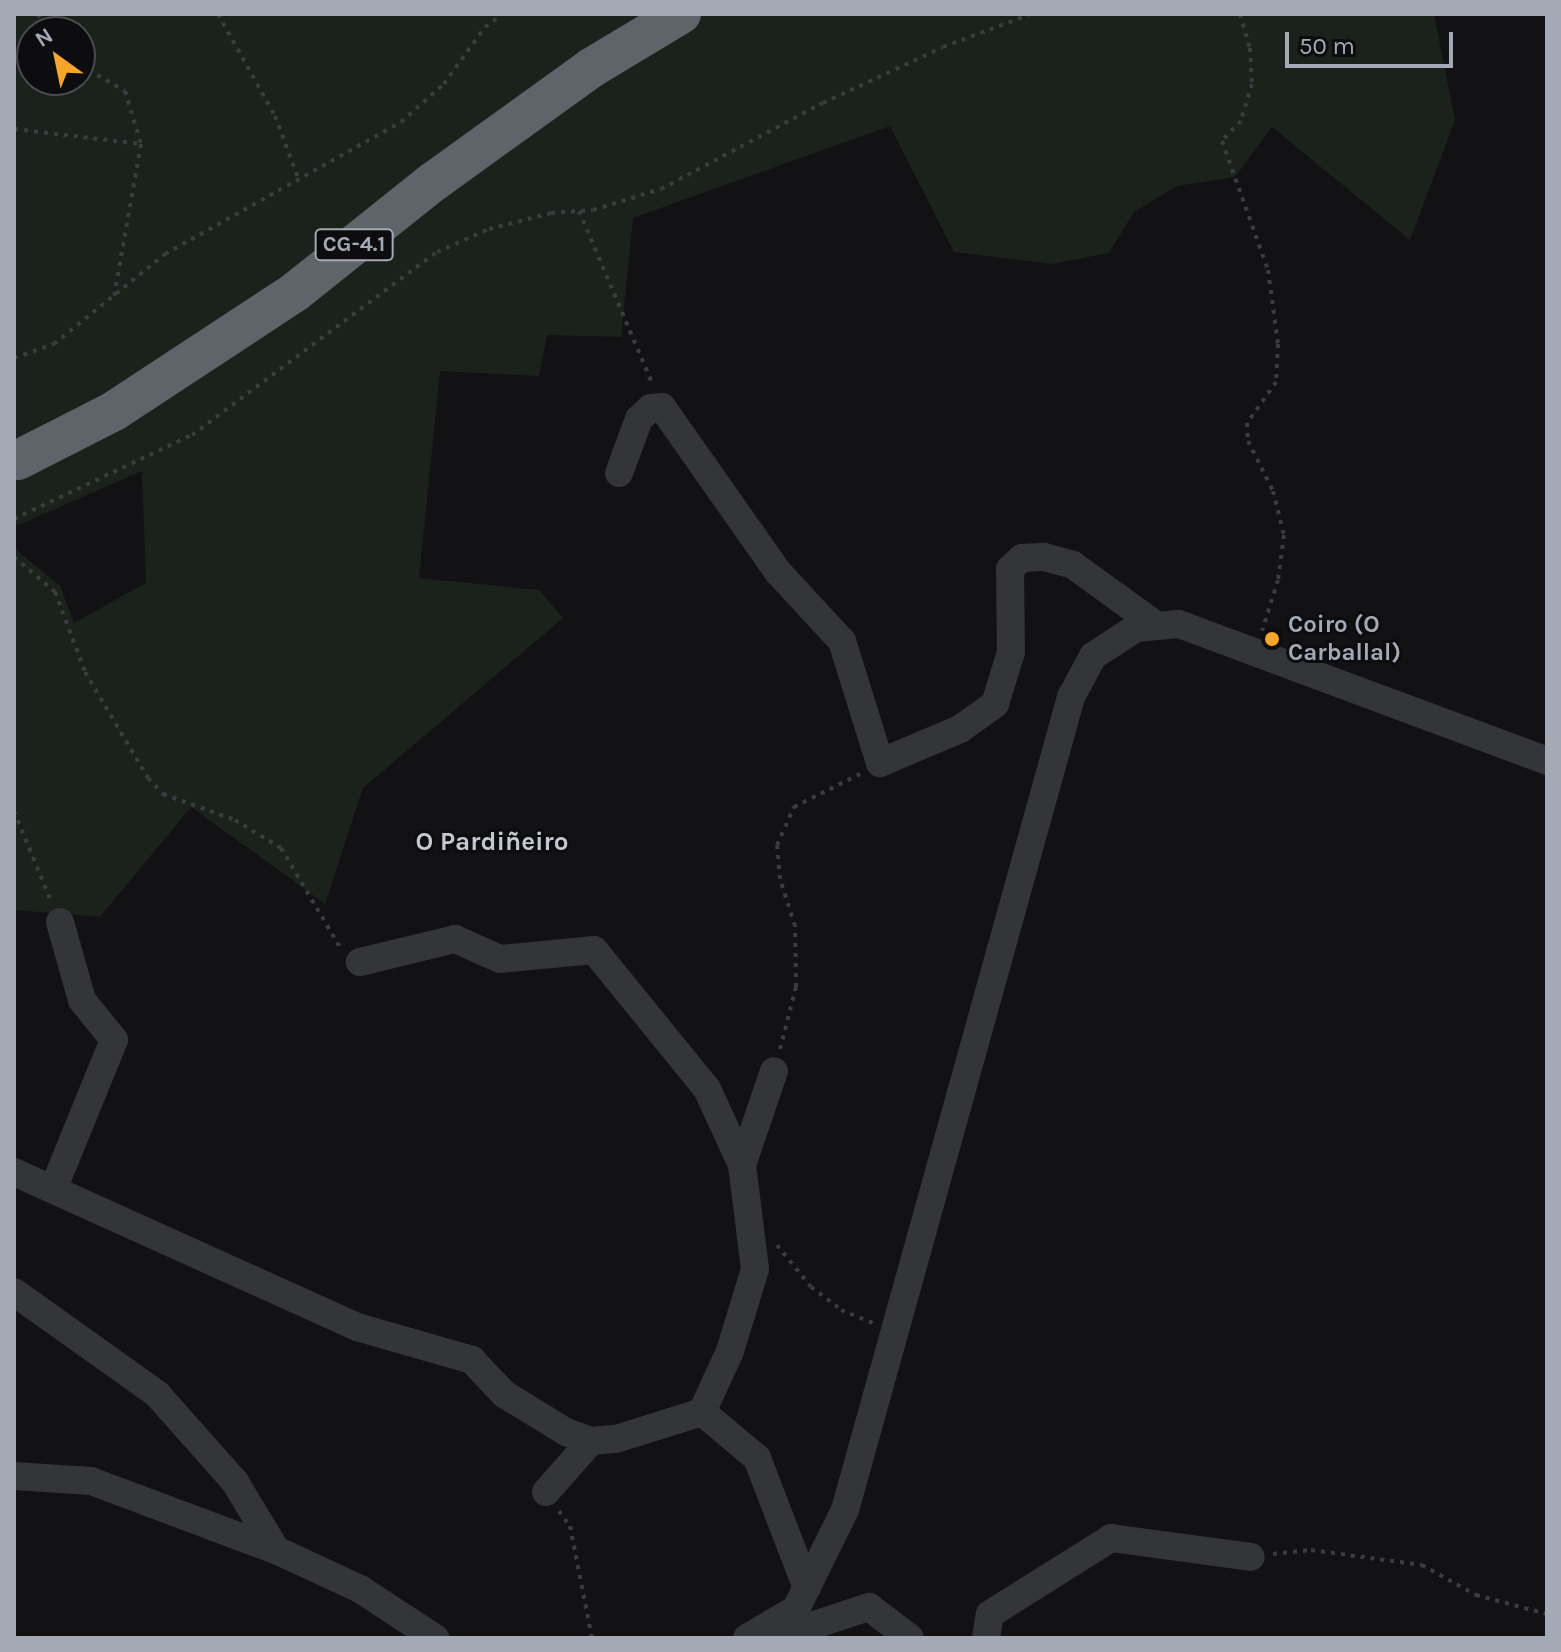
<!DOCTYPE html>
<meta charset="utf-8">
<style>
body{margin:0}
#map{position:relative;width:1561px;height:1652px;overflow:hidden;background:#121214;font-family:Karla,sans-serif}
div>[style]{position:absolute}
.green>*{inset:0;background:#1a221b}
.path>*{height:4px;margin-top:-2px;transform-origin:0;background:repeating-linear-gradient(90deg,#393c40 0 4px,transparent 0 10px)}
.minor>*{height:28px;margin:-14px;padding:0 14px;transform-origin:14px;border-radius:14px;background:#333539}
.highway>*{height:40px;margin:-20px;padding:0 20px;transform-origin:20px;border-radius:20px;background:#5f636a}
.dots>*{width:22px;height:22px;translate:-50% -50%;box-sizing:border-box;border:4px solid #0d0d0f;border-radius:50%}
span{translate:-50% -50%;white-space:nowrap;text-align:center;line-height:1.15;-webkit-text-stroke:6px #0d0d0f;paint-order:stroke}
.shield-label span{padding:2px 6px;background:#0d0d0f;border:2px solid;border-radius:6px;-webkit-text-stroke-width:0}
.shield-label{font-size:22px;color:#a3aab5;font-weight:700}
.poi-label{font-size:24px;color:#a3aab5;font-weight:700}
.left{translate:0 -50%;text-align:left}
.neighbourhood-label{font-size:26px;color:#c4c9d1;font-weight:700}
.frame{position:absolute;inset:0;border:16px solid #a3aab5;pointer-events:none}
.north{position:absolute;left:16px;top:16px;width:80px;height:80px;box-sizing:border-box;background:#0d0d0f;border:2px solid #494c51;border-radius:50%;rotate:327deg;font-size:22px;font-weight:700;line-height:32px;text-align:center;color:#a3aab5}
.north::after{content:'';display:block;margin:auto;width:28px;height:36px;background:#f9a525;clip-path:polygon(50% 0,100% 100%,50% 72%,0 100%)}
.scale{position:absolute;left:1285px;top:32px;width:168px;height:36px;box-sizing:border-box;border:4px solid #a3aab5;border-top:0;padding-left:10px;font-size:24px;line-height:28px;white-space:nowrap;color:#a3aab5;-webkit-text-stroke:6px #0d0d0f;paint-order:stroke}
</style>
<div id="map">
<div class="green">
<i style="clip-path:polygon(evenodd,14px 14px,1434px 14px,1455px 120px,1410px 240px,1272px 127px,1235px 177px,1177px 186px,1134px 212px,1109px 253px,1052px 264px,954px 252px,890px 126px,633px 218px,621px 337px,547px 335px,539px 376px,440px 371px,419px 578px,539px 590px,563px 618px,363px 788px,325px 904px,191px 807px,100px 917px,14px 910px,14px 548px,60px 586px,74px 623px,146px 583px,142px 471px,14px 527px,14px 14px,32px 32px,80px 32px,80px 80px,32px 80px,32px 32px)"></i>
</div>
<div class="path">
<i style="left:38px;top:14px;width:20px;rotate:66deg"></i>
<i style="left:218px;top:14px;width:117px;rotate:60.8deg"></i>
<i style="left:275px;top:116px;width:66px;rotate:69.6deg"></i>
<i style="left:1240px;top:14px;width:35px;rotate:74deg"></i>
<i style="left:1250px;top:48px;width:36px;rotate:87deg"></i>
<i style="left:1252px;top:84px;width:39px;rotate:107deg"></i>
<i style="left:1241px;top:121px;width:28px;rotate:134deg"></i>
<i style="left:1222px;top:141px;width:137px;rotate:70.4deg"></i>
<i style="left:1268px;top:270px;width:75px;rotate:82.3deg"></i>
<i style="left:1278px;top:344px;width:38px;rotate:93deg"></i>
<i style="left:1276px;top:382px;width:50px;rotate:125.3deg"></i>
<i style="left:1247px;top:423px;width:18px;rotate:87deg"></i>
<i style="left:1248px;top:441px;width:56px;rotate:63.4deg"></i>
<i style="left:1273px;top:491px;width:45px;rotate:76deg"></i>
<i style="left:1284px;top:535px;width:45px;rotate:97.6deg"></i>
<i style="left:1278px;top:580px;width:53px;rotate:107.4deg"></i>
<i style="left:80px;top:65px;width:52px;rotate:30deg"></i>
<i style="left:125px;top:91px;width:55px;rotate:73.2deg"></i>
<i style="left:141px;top:144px;width:155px;rotate:100deg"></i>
<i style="left:14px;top:129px;width:128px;rotate:6.7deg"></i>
<i style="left:579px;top:211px;width:187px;rotate:67deg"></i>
<i style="left:14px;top:358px;width:42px;rotate:-19.3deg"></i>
<i style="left:54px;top:344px;width:143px;rotate:-39deg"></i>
<i style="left:165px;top:254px;width:270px;rotate:-29.2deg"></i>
<i style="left:401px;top:122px;width:57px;rotate:-41.5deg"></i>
<i style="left:444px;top:84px;width:70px;rotate:-54.3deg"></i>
<i style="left:485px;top:27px;width:21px;rotate:-37deg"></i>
<i style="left:14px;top:519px;width:197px;rotate:-25.3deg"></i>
<i style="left:192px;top:435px;width:306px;rotate:-36.8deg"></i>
<i style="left:437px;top:252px;width:57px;rotate:-23.9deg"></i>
<i style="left:489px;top:229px;width:64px;rotate:-14.5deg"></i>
<i style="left:551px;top:213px;width:42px;rotate:-4.1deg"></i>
<i style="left:593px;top:210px;width:71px;rotate:-17.2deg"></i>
<i style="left:661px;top:189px;width:183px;rotate:-28deg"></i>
<i style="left:823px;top:103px;width:132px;rotate:-25deg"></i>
<i style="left:943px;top:47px;width:94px;rotate:-20.6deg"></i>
<i style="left:14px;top:557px;width:54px;rotate:40.5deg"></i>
<i style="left:55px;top:592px;width:85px;rotate:69.4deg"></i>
<i style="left:85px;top:672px;width:123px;rotate:59.3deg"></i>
<i style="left:148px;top:778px;width:22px;rotate:47deg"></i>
<i style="left:163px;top:794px;width:77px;rotate:19.9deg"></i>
<i style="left:235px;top:820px;width:54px;rotate:31.3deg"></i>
<i style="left:281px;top:848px;width:117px;rotate:59.3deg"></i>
<i style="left:14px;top:811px;width:97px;rotate:67.7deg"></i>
<i style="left:780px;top:1049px;width:64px;rotate:-75.5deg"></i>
<i style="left:796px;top:987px;width:61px;rotate:-90.9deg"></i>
<i style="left:795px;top:926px;width:49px;rotate:-107.7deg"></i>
<i style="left:780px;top:879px;width:34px;rotate:-95deg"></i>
<i style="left:777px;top:845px;width:42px;rotate:-65.9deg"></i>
<i style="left:794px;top:807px;width:74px;rotate:-26.6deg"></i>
<i style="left:777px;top:1245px;width:54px;rotate:51deg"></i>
<i style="left:811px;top:1287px;width:38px;rotate:37deg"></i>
<i style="left:841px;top:1310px;width:35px;rotate:22deg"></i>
<i style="left:559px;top:1511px;width:19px;rotate:54deg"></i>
<i style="left:570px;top:1526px;width:114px;rotate:78.9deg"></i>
<i style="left:1273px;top:1554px;width:38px;rotate:-6deg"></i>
<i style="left:1311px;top:1550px;width:112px;rotate:7.7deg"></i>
<i style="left:1422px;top:1565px;width:62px;rotate:29.1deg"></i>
<i style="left:1476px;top:1595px;width:73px;rotate:15deg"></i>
</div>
<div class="minor">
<i style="left:619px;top:473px;width:58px;rotate:-69.7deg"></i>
<i style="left:639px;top:419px;width:16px;rotate:-43deg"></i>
<i style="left:651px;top:408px;width:11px;rotate:-5deg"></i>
<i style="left:662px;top:407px;width:202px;rotate:54.9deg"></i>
<i style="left:778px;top:572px;width:94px;rotate:47.2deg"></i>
<i style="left:842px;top:641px;width:128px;rotate:72.7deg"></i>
<i style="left:880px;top:763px;width:87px;rotate:-23deg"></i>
<i style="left:960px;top:729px;width:43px;rotate:-35.5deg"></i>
<i style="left:995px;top:704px;width:54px;rotate:-72.9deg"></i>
<i style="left:1011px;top:652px;width:83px;rotate:-90.7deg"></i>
<i style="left:1010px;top:569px;width:16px;rotate:-43deg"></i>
<i style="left:1022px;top:558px;width:22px;rotate:-3deg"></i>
<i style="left:1044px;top:557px;width:30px;rotate:15deg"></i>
<i style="left:1073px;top:565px;width:99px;rotate:35.9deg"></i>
<i style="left:742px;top:1165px;width:99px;rotate:-71.2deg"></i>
<i style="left:14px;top:1172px;width:376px;rotate:24.3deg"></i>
<i style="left:357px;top:1327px;width:120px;rotate:16deg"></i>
<i style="left:472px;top:1360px;width:47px;rotate:46.7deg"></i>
<i style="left:504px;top:1394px;width:73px;rotate:31.5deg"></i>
<i style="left:566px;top:1432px;width:27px;rotate:20deg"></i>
<i style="left:591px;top:1441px;width:25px;rotate:-5deg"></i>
<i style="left:616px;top:1439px;width:90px;rotate:-17.4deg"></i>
<i style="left:702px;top:1412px;width:67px;rotate:-65.3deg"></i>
<i style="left:730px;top:1351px;width:86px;rotate:-73deg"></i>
<i style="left:755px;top:1269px;width:105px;rotate:-97.1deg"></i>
<i style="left:742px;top:1165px;width:84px;rotate:-114.7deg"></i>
<i style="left:707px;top:1089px;width:179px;rotate:-129.1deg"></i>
<i style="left:594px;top:950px;width:94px;rotate:174.5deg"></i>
<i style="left:500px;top:959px;width:49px;rotate:-156deg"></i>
<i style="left:455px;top:939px;width:98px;rotate:166.4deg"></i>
<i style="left:54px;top:1187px;width:159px;rotate:-67.8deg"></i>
<i style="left:114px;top:1040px;width:51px;rotate:-128.7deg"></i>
<i style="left:82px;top:1000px;width:81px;rotate:-105.8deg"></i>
<i style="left:14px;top:1292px;width:176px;rotate:35.5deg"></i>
<i style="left:157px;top:1394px;width:118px;rotate:48.4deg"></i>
<i style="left:235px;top:1482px;width:79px;rotate:58.9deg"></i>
<i style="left:702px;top:1412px;width:72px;rotate:39.9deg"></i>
<i style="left:757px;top:1458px;width:139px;rotate:69deg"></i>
<i style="left:14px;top:1476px;width:77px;rotate:3.7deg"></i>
<i style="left:91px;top:1481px;width:197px;rotate:20.5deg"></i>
<i style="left:276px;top:1550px;width:93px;rotate:24.9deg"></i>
<i style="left:360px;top:1589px;width:90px;rotate:33.2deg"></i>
<i style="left:546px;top:1492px;width:68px;rotate:-48.6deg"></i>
<i style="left:777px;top:1621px;width:26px;rotate:18deg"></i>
<i style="left:802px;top:1629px;width:71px;rotate:-18.2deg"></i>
<i style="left:869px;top:1607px;width:51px;rotate:37.1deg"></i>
<i style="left:747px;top:1638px;width:57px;rotate:-30.6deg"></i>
<i style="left:796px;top:1609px;width:110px;rotate:-63.7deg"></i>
<i style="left:845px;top:1510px;width:844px;rotate:-74.46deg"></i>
<i style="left:1071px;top:697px;width:47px;rotate:-61.8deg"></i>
<i style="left:1093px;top:656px;width:51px;rotate:-33.1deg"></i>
<i style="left:1136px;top:628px;width:43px;rotate:-5.3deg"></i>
<i style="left:1179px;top:624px;width:393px;rotate:20.4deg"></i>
<i style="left:986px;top:1638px;width:24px;rotate:-81deg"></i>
<i style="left:990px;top:1614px;width:143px;rotate:-32.1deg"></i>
<i style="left:1111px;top:1538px;width:141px;rotate:7.7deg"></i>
</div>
<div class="highway">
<i style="left:18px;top:460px;width:108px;rotate:-27deg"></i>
<i style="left:114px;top:411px;width:217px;rotate:-33.3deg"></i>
<i style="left:295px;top:292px;width:176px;rotate:-38.6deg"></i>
<i style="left:433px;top:182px;width:195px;rotate:-35.8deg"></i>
<i style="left:591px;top:68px;width:105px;rotate:-31deg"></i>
</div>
<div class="dots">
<i style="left:1272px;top:639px;background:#f9a525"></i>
</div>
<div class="shield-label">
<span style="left:354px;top:245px">CG-4.1</span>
</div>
<div class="poi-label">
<span class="left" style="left:1288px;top:639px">Coiro (O<br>Carballal)</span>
</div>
<div class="neighbourhood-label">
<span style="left:492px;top:842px">O Pardiñeiro</span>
</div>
<div class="frame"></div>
<div class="north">N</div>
<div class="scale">50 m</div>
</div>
